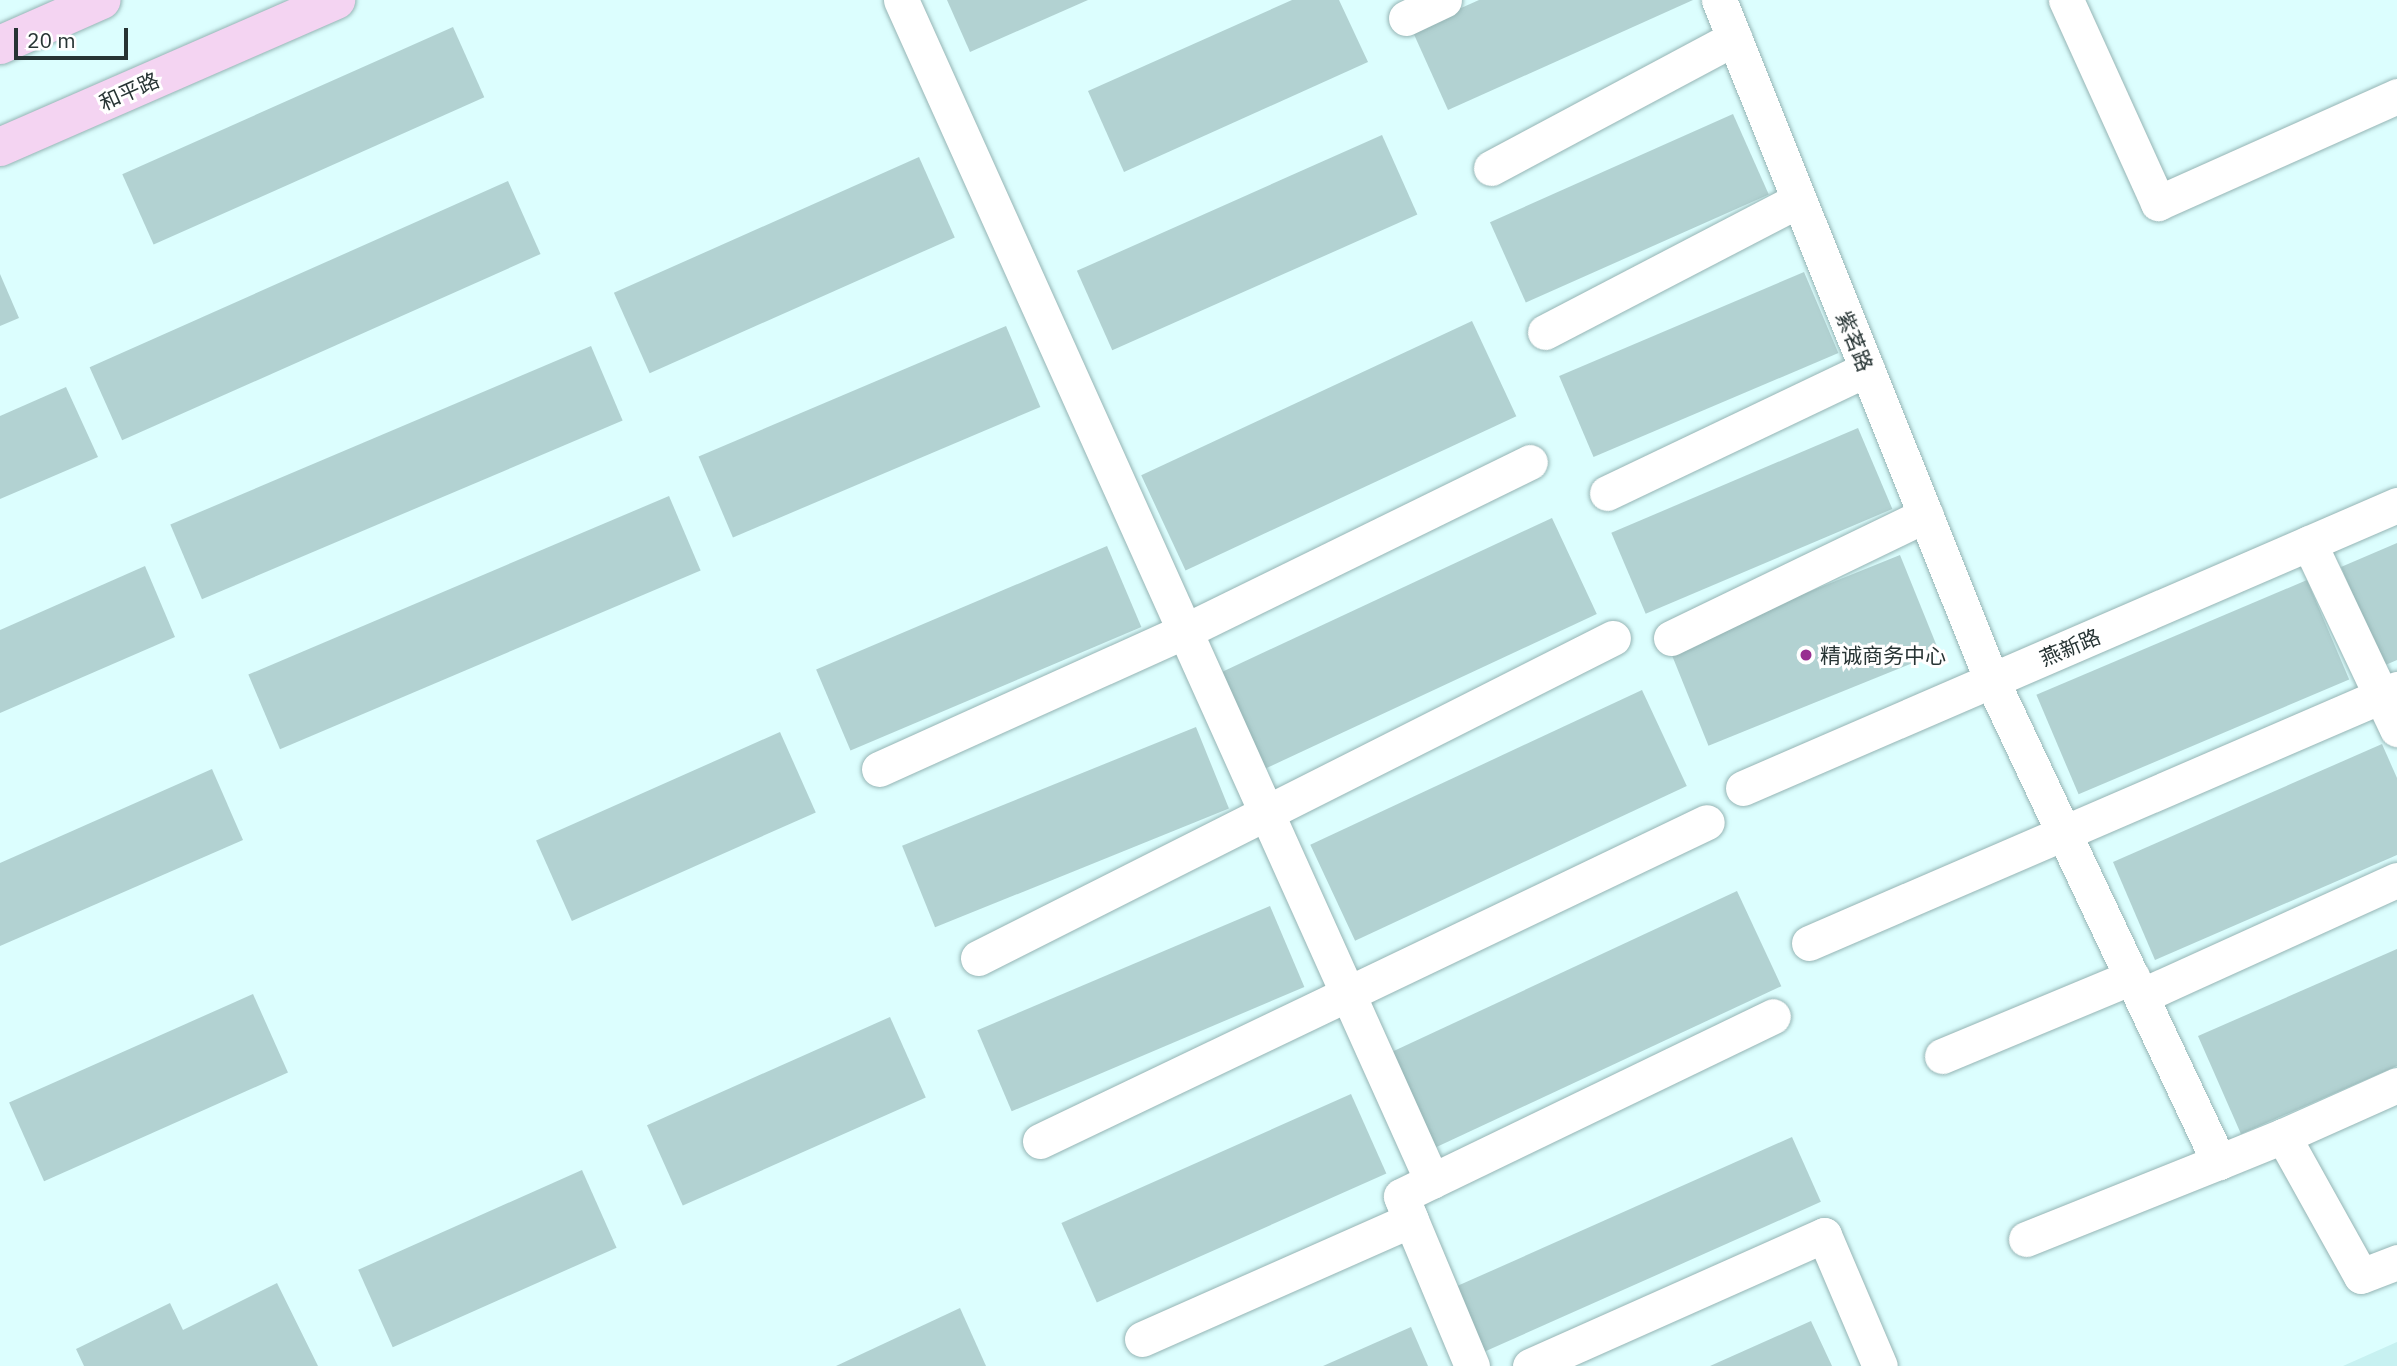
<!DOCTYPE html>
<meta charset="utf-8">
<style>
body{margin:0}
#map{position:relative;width:2397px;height:1366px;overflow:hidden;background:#dcfefe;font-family:"IBM Plex Sans","Noto Sans SC",sans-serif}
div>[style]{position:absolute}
.built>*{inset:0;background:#c7f1f1}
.building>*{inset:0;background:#b2d2d2;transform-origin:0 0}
.roads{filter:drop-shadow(0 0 2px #95b4b4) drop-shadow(0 0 2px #95b4b4)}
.minor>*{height:35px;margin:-17.5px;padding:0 17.5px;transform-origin:17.5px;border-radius:17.5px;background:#fff}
.secondary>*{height:38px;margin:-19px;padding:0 19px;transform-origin:19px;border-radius:19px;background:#f4d4f2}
.dots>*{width:19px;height:19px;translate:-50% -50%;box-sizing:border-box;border:4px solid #fff;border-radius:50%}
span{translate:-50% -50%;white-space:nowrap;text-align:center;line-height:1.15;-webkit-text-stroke:6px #fff;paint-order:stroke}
.street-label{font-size:21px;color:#273434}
.poi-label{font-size:21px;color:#273434}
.left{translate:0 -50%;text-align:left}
.scale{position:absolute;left:14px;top:28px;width:114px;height:32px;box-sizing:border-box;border:4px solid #273434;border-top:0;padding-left:9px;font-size:21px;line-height:24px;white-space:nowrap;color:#273434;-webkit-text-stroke:5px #fff;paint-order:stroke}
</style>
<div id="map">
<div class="built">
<i style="clip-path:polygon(2397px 1342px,2397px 1366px,2343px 1366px)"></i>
</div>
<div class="building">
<i style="clip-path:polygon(947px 0,1088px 0,970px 52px)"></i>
<i style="clip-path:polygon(1292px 0,1339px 0,1368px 62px,1124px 172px,1088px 91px)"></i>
<i style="clip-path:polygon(1479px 0,1693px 0,1448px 110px,1412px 30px)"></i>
<i style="left:453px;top:27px;width:77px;height:362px;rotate:66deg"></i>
<i style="left:1733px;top:114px;width:88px;height:266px;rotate:66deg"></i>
<i style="left:1382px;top:135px;width:87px;height:334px;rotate:66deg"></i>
<i style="left:919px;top:157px;width:88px;height:334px;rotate:66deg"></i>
<i style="left:508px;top:181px;width:80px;height:458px;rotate:66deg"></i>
<i style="left:1804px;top:272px;width:88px;height:266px;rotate:67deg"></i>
<i style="clip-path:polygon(0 274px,19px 318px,0 326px)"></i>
<i style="left:1472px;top:321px;width:105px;height:365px;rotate:65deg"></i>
<i style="left:1006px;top:326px;width:88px;height:334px;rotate:67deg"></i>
<i style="left:591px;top:346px;width:81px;height:457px;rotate:67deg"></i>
<i style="clip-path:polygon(66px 387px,98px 457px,0 499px,0 416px)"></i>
<i style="left:1858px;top:428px;width:88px;height:268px;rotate:67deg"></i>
<i style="left:669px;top:496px;width:81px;height:457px;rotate:67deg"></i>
<i style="left:1552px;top:518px;width:106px;height:366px;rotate:65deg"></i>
<i style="clip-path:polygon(2397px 543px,2397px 660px,2383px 666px,2341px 567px)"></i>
<i style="left:1107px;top:546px;width:88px;height:316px;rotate:67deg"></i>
<i style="left:1900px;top:555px;width:105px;height:249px;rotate:68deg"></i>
<i style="clip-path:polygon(145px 566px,175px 637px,0 713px,0 630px)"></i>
<i style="left:2307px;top:580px;width:108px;height:294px;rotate:67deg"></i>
<i style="left:1642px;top:690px;width:106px;height:366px;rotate:65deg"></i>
<i style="left:1196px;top:727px;width:88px;height:317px;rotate:68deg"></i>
<i style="left:780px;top:732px;width:88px;height:267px;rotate:66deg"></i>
<i style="clip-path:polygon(2382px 744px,2397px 778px,2397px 855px,2155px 960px,2113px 862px)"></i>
<i style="clip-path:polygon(212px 769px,243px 840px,0 946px,0 863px)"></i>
<i style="left:1737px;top:891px;width:105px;height:387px;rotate:65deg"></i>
<i style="left:1270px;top:906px;width:88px;height:318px;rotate:67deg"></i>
<i style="clip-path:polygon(2397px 949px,2397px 1066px,2241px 1134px,2198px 1036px)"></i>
<i style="left:253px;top:994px;width:86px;height:267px;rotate:66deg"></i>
<i style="left:890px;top:1017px;width:88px;height:266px;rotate:66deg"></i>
<i style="left:1351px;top:1094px;width:87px;height:317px;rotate:66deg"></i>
<i style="left:1792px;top:1137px;width:71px;height:382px;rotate:66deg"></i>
<i style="left:582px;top:1170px;width:85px;height:245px;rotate:66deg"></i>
<i style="clip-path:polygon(277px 1283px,318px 1366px,84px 1366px,76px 1349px,170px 1303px,183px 1330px)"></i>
<i style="clip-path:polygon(960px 1308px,986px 1366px,836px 1366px)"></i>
<i style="clip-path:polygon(1811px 1321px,1832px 1366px,1710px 1366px)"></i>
<i style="clip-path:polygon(1411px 1327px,1428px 1366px,1323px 1366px)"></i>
</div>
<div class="roads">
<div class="minor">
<i style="left:901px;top:0;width:1295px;rotate:65.79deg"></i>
<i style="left:1719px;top:0;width:734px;rotate:68.16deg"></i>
<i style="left:1992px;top:681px;width:532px;rotate:64.74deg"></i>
<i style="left:2219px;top:1162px;width:69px;rotate:-22.1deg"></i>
<i style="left:2283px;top:1136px;width:160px;rotate:60.9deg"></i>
<i style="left:2361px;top:1276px;width:39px;rotate:-21deg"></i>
<i style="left:2066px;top:0;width:223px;rotate:65.6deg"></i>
<i style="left:2158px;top:203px;width:262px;rotate:-24.1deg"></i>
<i style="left:1406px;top:18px;width:42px;rotate:-25.3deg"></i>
<i style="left:1491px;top:168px;width:276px;rotate:-28.1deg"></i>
<i style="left:1545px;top:332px;width:286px;rotate:-27.5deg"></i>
<i style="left:1607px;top:493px;width:288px;rotate:-25.5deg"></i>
<i style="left:2309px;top:543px;width:206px;rotate:64.7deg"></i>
<i style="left:1671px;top:638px;width:283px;rotate:-25.8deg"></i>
<i style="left:879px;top:769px;width:336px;rotate:-24.3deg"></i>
<i style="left:1185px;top:631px;width:384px;rotate:-26.1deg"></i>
<i style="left:1743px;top:788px;width:713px;rotate:-23.4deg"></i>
<i style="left:1809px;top:943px;width:641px;rotate:-23.36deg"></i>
<i style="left:978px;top:958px;width:711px;rotate:-26.75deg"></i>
<i style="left:2141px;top:996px;width:281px;rotate:-24.4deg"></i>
<i style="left:1942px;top:1056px;width:206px;rotate:-22.6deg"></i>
<i style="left:2283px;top:1136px;width:125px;rotate:-24.1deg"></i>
<i style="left:1040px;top:1141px;width:739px;rotate:-25.56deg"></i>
<i style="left:2026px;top:1239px;width:208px;rotate:-21.8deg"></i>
<i style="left:1142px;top:1339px;width:294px;rotate:-23.9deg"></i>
<i style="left:1411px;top:1220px;width:23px;rotate:-113deg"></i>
<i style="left:1472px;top:1366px;width:184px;rotate:-112.7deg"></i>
<i style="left:1401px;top:1196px;width:413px;rotate:-25.8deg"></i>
<i style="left:1530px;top:1366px;width:322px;rotate:-24deg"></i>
<i style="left:1824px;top:1235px;width:142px;rotate:66.9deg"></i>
</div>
<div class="secondary">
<i style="left:0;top:45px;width:111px;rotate:-23.8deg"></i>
<i style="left:0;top:147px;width:367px;rotate:-23.6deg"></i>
</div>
</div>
<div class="dots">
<i style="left:1806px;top:655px;background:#982e91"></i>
</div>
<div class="street-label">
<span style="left:129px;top:91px;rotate:-24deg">和平路</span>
<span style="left:1855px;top:341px;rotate:68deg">紫茗路</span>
<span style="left:2070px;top:647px;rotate:-23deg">燕新路</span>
</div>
<div class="poi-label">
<span class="left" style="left:1820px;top:655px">精诚商务中心</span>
</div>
<div class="scale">20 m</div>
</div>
